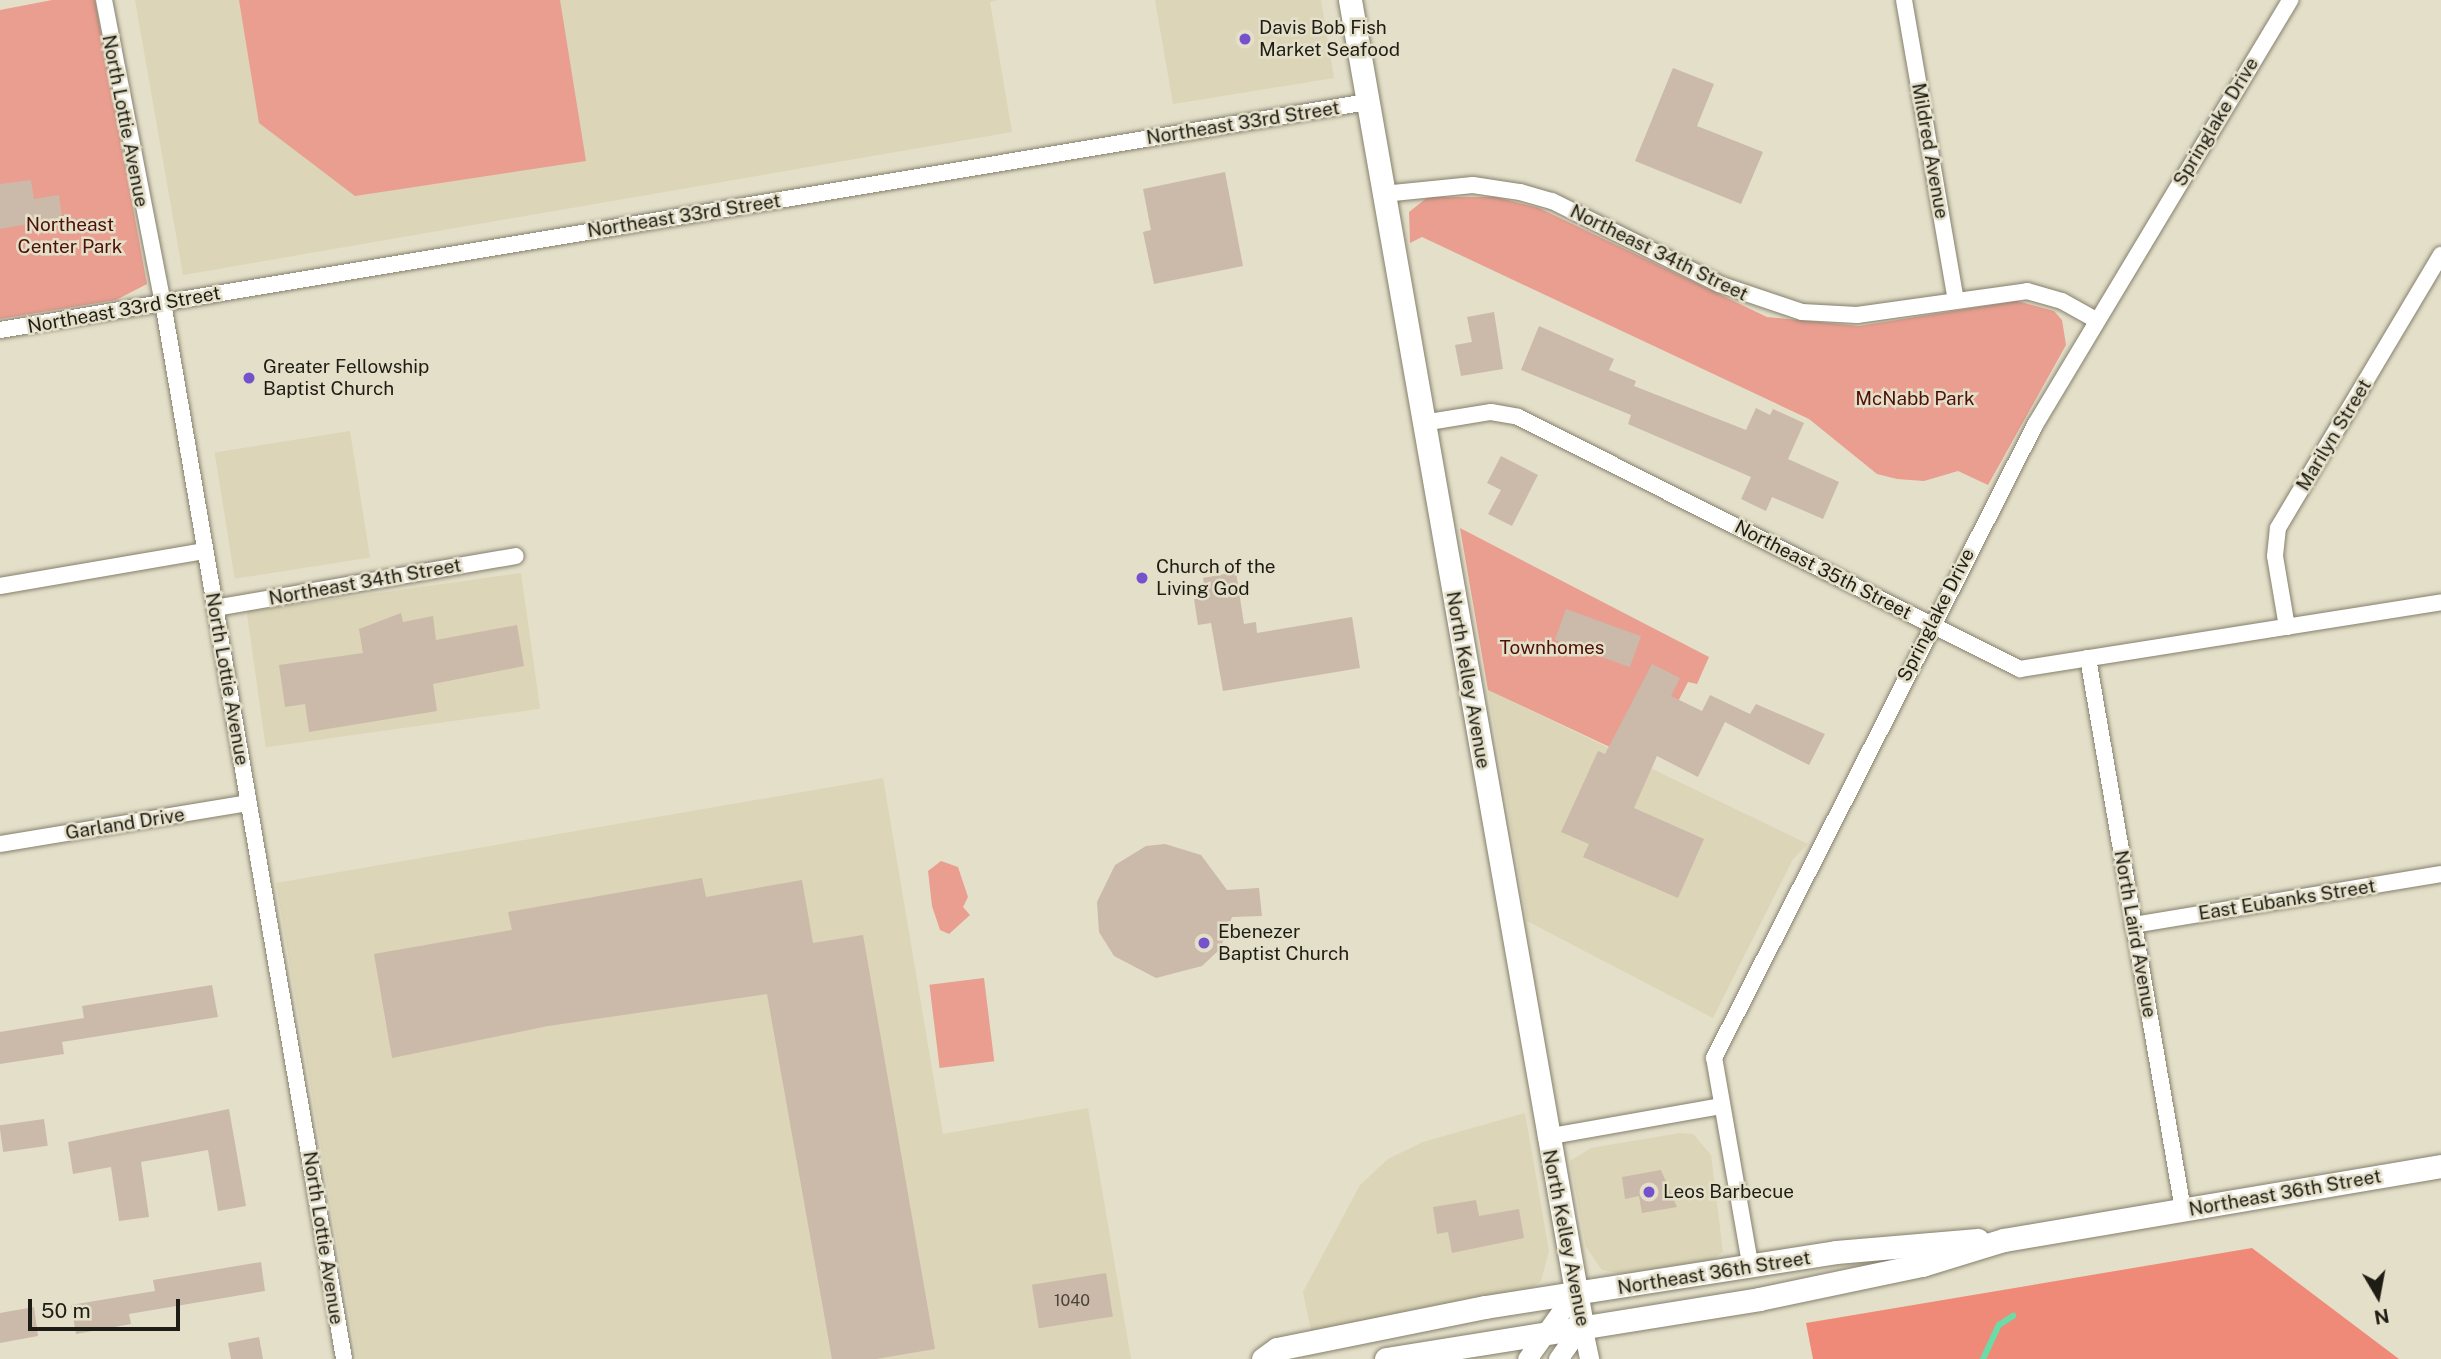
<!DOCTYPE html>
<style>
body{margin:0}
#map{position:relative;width:2441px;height:1359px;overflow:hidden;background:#e4dfc9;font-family:"Public Sans",sans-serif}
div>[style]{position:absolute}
.built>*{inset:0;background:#dcd5b8;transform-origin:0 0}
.green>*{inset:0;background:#e99e90;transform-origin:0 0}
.forest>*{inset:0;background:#ef8a78}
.stream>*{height:6px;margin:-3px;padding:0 3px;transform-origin:3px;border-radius:3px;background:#6bdba8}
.building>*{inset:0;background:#cbb9aa;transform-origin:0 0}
.roads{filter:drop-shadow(0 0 2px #85806d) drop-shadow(0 0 2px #85806d)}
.minor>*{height:16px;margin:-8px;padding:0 8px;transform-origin:8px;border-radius:8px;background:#fff}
.tertiary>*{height:19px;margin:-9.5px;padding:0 9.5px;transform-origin:9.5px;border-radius:9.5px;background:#fff}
.secondary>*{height:23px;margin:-11.5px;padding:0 11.5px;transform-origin:11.5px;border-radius:11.5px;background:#fff}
.dots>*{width:19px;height:19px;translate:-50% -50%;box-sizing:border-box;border:4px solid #e4dfc9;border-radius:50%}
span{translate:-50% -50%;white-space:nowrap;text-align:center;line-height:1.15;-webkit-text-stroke:5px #e4dfc9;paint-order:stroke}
.number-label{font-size:16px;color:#49443a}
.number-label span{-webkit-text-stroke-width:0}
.poi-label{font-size:19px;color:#1e1d15}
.left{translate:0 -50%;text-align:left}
.street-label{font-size:19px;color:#1e1d15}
.park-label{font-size:19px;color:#4e1008}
.north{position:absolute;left:2343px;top:1261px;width:70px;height:70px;-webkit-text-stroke:5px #e4dfc9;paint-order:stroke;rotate:170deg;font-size:19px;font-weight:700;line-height:28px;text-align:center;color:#1e1d15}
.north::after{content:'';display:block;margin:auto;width:24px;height:32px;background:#1e1d15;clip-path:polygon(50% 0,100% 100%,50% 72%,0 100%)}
.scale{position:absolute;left:28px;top:1299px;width:152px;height:32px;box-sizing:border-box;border:4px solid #1e1d15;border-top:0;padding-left:9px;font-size:21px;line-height:24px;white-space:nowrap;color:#1e1d15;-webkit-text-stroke:5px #e4dfc9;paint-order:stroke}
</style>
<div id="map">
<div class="built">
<i style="clip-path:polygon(135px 0,997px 0,990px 2px,1012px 132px,183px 275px)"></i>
<i style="clip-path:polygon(1155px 0,1321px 0,1334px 78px,1173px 104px)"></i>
<i style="left:350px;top:431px;width:128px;height:137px;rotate:81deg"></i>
<i style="left:521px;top:573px;width:137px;height:277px;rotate:82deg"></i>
<i style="clip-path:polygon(1488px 690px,1808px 844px,1793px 859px,1713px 1018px,1527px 921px)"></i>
<i style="clip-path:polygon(883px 778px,943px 1134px,1088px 1108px,1131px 1359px,357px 1359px,276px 883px)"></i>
<i style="clip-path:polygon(1525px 1113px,1549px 1251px,1541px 1281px,1529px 1289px,1311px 1331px,1303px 1292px,1360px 1185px,1388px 1159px,1423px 1142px)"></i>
<i style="clip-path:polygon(1680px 1133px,1693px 1134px,1711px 1155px,1723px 1252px,1711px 1260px,1623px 1274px,1602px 1270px,1586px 1247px,1570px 1161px,1591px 1148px)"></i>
</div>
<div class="green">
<i style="clip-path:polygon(52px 0,95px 0,147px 284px,116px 300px,0 319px,0 10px)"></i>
<i style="clip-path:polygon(239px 0,560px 0,586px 161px,355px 196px,259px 123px)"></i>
<i style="clip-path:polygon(1428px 197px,1495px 197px,1539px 208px,1767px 317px,1859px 326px,2017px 301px,2054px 311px,2062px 320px,2066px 345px,1988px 485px,1958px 471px,1924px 481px,1897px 479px,1877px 474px,1809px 419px,1422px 237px,1410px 243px,1409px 212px)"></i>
<i style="clip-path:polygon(1460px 528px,1709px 657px,1697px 684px,1688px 682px,1646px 764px,1488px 690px)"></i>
<i style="clip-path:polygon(941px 861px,958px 867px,968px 897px,963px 907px,970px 915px,949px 934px,940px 930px,932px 906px,928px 871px)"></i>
<i style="left:984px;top:978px;width:84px;height:55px;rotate:83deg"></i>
</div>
<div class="forest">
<i style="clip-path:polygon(2252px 1248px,2399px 1359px,1813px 1359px,1806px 1323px)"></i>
</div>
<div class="stream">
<i style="left:1983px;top:1359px;width:38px;rotate:-65deg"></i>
<i style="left:1999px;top:1325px;width:17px;rotate:-33deg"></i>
</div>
<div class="building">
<i style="clip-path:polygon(1673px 68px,1714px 84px,1697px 126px,1763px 152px,1741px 204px,1635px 161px)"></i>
<i style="clip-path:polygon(1225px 172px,1243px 266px,1154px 284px,1143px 232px,1151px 230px,1143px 189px)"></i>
<i style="clip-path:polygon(31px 180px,34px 199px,59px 195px,62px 218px,0 229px,0 184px)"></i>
<i style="clip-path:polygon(1494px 312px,1503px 369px,1461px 376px,1455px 345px,1472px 342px,1467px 317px)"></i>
<i style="clip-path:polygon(1539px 326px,1614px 359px,1609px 370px,1636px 381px,1634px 386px,1746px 430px,1756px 408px,1770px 415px,1773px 409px,1804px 423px,1788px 459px,1839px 482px,1823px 519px,1772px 497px,1766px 511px,1741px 499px,1751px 477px,1628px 424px,1631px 415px,1521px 370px)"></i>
<i style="clip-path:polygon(1501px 456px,1538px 475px,1512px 526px,1488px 514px,1501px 490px,1487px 483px)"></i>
<i style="clip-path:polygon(1236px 572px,1244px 624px,1256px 622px,1257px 633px,1352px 617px,1360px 668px,1223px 691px,1211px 623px,1198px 625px,1194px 599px,1206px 598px,1203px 578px)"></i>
<i style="left:1566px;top:609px;width:80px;height:33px;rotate:20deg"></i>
<i style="clip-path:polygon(401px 613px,403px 622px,433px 616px,436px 640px,517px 625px,524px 666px,433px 684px,437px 711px,309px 732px,305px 704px,285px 707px,279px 665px,363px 653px,359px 629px)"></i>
<i style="clip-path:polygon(1652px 664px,1680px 678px,1671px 696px,1702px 711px,1710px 695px,1750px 714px,1756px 704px,1825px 734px,1809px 765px,1725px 722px,1698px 777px,1657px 756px,1634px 808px,1704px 839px,1678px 898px,1583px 857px,1589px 844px,1561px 832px,1598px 751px,1605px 754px)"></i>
<i style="clip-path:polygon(1165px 844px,1201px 855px,1227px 890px,1259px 888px,1262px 916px,1232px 917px,1220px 949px,1202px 966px,1156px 978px,1114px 956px,1099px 932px,1097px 902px,1115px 865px,1146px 846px)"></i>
<i style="clip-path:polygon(702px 878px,706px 897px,802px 880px,813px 943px,863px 935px,935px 1349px,876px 1359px,832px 1359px,767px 994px,548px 1026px,392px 1058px,374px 954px,512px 930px,508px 912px)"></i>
<i style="clip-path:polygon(212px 985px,218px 1017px,62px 1042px,64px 1054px,0 1064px,0 1032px,84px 1018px,82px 1006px)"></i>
<i style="clip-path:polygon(229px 1109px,246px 1206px,218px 1211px,208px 1150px,141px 1162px,149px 1217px,119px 1221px,111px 1167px,73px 1174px,68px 1142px)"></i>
<i style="left:44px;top:1119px;width:27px;height:45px;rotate:82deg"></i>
<i style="clip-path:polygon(1661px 1170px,1677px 1207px,1642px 1213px,1639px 1196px,1625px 1199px,1622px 1177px)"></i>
<i style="clip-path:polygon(1476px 1200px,1479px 1216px,1519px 1209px,1524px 1238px,1452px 1253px,1448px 1232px,1437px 1234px,1433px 1207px)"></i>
<i style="clip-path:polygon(261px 1262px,265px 1291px,129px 1314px,131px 1324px,76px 1334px,71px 1305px,155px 1291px,153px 1280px)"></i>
<i style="left:1106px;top:1273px;width:44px;height:75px;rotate:81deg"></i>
<i style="clip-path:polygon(34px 1307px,38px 1336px,0 1343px,0 1313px)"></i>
<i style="clip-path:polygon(259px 1337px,263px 1359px,231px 1359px,228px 1343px)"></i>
</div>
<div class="roads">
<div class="minor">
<i style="left:104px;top:0;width:309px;rotate:79deg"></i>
<i style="left:163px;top:303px;width:1071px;rotate:80.27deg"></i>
<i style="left:1904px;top:0;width:305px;rotate:80.2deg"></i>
<i style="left:1383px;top:194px;width:90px;rotate:-5.7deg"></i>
<i style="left:1473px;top:185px;width:48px;rotate:8.5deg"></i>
<i style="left:1520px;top:192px;width:33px;rotate:16deg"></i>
<i style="left:1552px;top:201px;width:186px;rotate:26.4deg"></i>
<i style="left:1719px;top:284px;width:88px;rotate:18.6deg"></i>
<i style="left:1802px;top:312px;width:55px;rotate:3.1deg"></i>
<i style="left:1857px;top:315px;width:172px;rotate:-8deg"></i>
<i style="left:2027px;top:291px;width:36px;rotate:16deg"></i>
<i style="left:2062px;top:301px;width:39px;rotate:29deg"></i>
<i style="left:0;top:330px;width:1386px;rotate:-9.47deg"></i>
<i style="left:1423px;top:423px;width:69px;rotate:-9.2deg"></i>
<i style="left:1491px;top:412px;width:27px;rotate:10deg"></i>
<i style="left:1518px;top:417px;width:562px;rotate:26.66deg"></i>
<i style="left:2020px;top:669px;width:426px;rotate:-9deg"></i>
<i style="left:0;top:586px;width:208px;rotate:-9.7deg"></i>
<i style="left:215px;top:608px;width:305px;rotate:-9.8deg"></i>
<i style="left:2287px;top:627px;width:72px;rotate:-99.6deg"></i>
<i style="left:2275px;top:556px;width:28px;rotate:-84deg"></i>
<i style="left:2278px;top:528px;width:318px;rotate:-59.2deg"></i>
<i style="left:2088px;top:658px;width:560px;rotate:80.23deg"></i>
<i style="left:0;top:844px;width:252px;rotate:-9.4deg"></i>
<i style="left:2133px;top:925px;width:312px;rotate:-9.4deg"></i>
<i style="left:1546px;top:1137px;width:178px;rotate:-10deg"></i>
<i style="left:1751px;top:1269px;width:214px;rotate:-99.9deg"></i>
<i style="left:1714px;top:1058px;width:710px;rotate:-63.11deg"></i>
<i style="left:2035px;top:425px;width:496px;rotate:-59deg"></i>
</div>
<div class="tertiary">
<i style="left:1582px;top:1325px;width:35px;rotate:78deg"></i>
<i style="left:1527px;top:1359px;width:82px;rotate:-54.4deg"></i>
<i style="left:1558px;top:1359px;width:42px;rotate:-54.8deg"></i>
</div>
<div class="secondary">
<i style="left:1350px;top:0;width:1345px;rotate:80.07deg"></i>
<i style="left:1263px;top:1359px;width:17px;rotate:-36deg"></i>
<i style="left:1277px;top:1349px;width:212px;rotate:-11.4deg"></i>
<i style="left:1485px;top:1307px;width:355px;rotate:-8.9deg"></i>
<i style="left:1836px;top:1252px;width:142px;rotate:-4.9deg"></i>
<i style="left:1386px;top:1359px;width:378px;rotate:-9.1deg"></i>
<i style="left:1759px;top:1299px;width:167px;rotate:-11.8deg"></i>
<i style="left:1922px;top:1265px;width:86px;rotate:-17deg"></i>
<i style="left:2004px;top:1240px;width:443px;rotate:-9.6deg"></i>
</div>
</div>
<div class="dots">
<i style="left:1245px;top:39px;background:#7552cc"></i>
<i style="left:249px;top:378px;background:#7552cc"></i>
<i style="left:1142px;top:578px;background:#7552cc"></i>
<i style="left:1204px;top:943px;background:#7552cc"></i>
<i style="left:1649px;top:1192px;background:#7552cc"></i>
</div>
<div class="number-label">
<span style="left:1072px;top:1301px">1040</span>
</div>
<div class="poi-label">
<span class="left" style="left:1259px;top:39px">Davis Bob Fish<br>Market Seafood</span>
<span class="left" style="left:263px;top:378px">Greater Fellowship<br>Baptist Church</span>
<span class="left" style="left:1156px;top:578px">Church of the<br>Living God</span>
<span class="left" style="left:1218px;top:943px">Ebenezer<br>Baptist Church</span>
<span class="left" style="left:1663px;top:1192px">Leos Barbecue</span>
</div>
<div class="street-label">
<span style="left:125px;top:121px;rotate:79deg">North Lottie Avenue</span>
<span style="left:2216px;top:122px;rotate:-59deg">Springlake Drive</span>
<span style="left:1243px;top:123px;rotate:-9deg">Northeast 33rd Street</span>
<span style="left:1930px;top:151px;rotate:80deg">Mildred Avenue</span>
<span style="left:684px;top:216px;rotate:-9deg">Northeast 33rd Street</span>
<span style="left:1659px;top:253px;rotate:26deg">Northeast 34th Street</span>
<span style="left:124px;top:310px;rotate:-10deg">Northeast 33rd Street</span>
<span style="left:2334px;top:435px;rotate:-59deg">Marilyn Street</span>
<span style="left:1823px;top:570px;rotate:27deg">Northeast 35th Street</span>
<span style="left:365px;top:582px;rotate:-10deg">Northeast 34th Street</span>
<span style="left:1936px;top:615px;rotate:-63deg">Springlake Drive</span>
<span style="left:227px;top:679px;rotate:80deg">North Lottie Avenue</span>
<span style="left:1468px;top:680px;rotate:80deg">North Kelley Avenue</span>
<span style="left:125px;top:824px;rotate:-9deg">Garland Drive</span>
<span style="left:2287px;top:900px;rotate:-9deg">East Eubanks Street</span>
<span style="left:2135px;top:934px;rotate:80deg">North Laird Avenue</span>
<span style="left:2285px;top:1193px;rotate:-10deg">Northeast 36th Street</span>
<span style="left:323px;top:1238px;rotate:81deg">North Lottie Avenue</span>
<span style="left:1566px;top:1238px;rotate:79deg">North Kelley Avenue</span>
<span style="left:1714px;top:1273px;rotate:-9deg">Northeast 36th Street</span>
</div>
<div class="park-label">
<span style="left:70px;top:236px">Northeast<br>Center Park</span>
<span style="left:1915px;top:399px">McNabb Park</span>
<span style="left:1552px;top:648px">Townhomes</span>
</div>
<div class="north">N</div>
<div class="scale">50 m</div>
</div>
